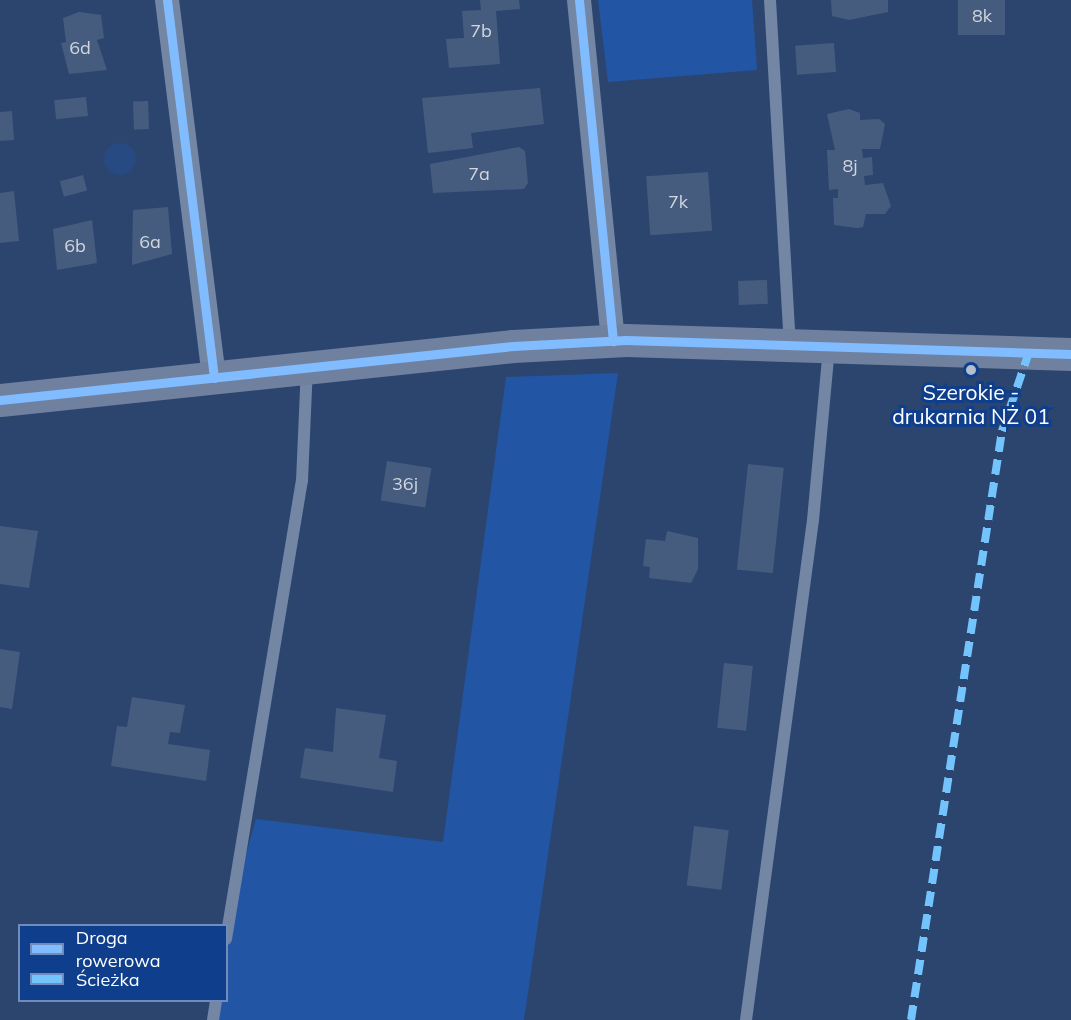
<!DOCTYPE html>
<meta charset="utf-8">
<style>
body{margin:0}
#map{position:relative;width:1071px;height:1020px;overflow:hidden;background:#2c456f;font-family:Mulish,sans-serif}
div>[style]{position:absolute}
.green>*{inset:0;background:#2255a4}
.water>*{inset:0;background:#274a83}
.round{border-radius:50%}
.building>*{inset:0;background:#465c7e;transform-origin:0 0}
.lane>*{height:12px;margin:-6px;padding:0 6px;transform-origin:6px;border-radius:6px;background:#7386a4}
.street>*{height:24px;margin:-12px;padding:0 12px;transform-origin:12px;border-radius:12px;background:#7386a4}
.secondary>*{height:33px;margin:-16.5px;padding:0 16.5px;transform-origin:16.5px;border-radius:16.5px;background:#6f819f}
.quiet>*{height:8px;margin-top:-4px;transform-origin:0;background:repeating-linear-gradient(90deg,#73c3fd 0 15px,transparent 0 23px)}
.cycleway>*{height:9px;margin:-4.5px;padding:0 4.5px;transform-origin:4.5px;border-radius:4.5px;background:#80bcff}
.dots>*{width:16px;height:16px;translate:-50% -50%;box-sizing:border-box;border:3px solid #0f3f8c;border-radius:50%}
span{translate:-50% -50%;white-space:nowrap;text-align:center;line-height:1.15;-webkit-text-stroke:6px #0f3f8c;paint-order:stroke}
.number-label{font-size:18px;color:#d1d6df}
.number-label span{-webkit-text-stroke-width:0}
.poi-label{font-size:21px;color:#fff}
.legend{position:absolute;left:18px;top:924px;width:210px;height:78px;box-sizing:border-box;background:#0f3f8c;border:2px solid #6f8cba;margin:0;padding:8px 10px;list-style:none;font-size:18px;color:#fff}
.legend li{display:flex;align-items:center;gap:12px;height:30px}
.legend b{width:30px;border:2px solid #6f8cba}
</style>
<div id="map">
<div class="green">
<i style="clip-path:polygon(598px 0,752px 0,757px 70px,608px 82px)"></i>
<i style="clip-path:polygon(618px 373px,524px 1020px,207px 1020px,210px 1001px,226px 1000px,226px 925px,256px 819px,443px 842px,506px 377px)"></i>
</div>
<div class="water">
<i class="round" style="left:104px;top:143px;width:32px;height:32px"></i>
</div>
<div class="building">
<i style="clip-path:polygon(480px 0,519px 0,520px 9px,496px 11px,500px 64px,449px 68px,446px 39px,464px 38px,462px 11px,481px 10px)"></i>
<i style="clip-path:polygon(831px 0,888px 0,888px 12px,849px 20px,832px 16px)"></i>
<i style="left:958px;top:0;width:47px;height:35px"></i>
<i style="clip-path:polygon(79px 12px,101px 15px,104px 38px,97px 40px,107px 70px,69px 74px,61px 43px,66px 42px,63px 18px)"></i>
<i style="left:834px;top:43px;width:29px;height:39px;rotate:86deg"></i>
<i style="clip-path:polygon(540px 88px,544px 124px,471px 133px,473px 148px,428px 153px,422px 98px)"></i>
<i style="left:86px;top:97px;width:19px;height:32px;rotate:84deg"></i>
<i style="left:148px;top:101px;width:28px;height:15px;rotate:88deg"></i>
<i style="clip-path:polygon(849px 109px,860px 113px,860px 120px,879px 119px,885px 124px,880px 149px,862px 149px,863px 158px,872px 157px,873px 175px,864px 176px,865px 185px,883px 183px,891px 206px,885px 214px,866px 214px,863px 227px,857px 228px,834px 225px,833px 198px,838px 198px,838px 189px,829px 190px,827px 150px,835px 150px,827px 114px)"></i>
<i style="clip-path:polygon(12px 111px,14px 140px,0 141px,0 112px)"></i>
<i style="clip-path:polygon(519px 147px,525px 151px,528px 183px,524px 189px,433px 193px,430px 164px)"></i>
<i style="left:708px;top:172px;width:59px;height:62px;rotate:86deg"></i>
<i style="left:83px;top:175px;width:16px;height:24px;rotate:75deg"></i>
<i style="clip-path:polygon(14px 191px,19px 241px,0 243px,0 193px)"></i>
<i style="clip-path:polygon(168px 207px,172px 254px,132px 265px,133px 210px)"></i>
<i style="clip-path:polygon(92px 220px,97px 263px,57px 270px,53px 229px)"></i>
<i style="left:767px;top:280px;width:24px;height:29px;rotate:88deg"></i>
<i style="left:387px;top:461px;width:45px;height:40px;rotate:9deg"></i>
<i style="left:748px;top:464px;width:36px;height:106px;rotate:6deg"></i>
<i style="clip-path:polygon(0 526px,38px 531px,29px 588px,0 584px)"></i>
<i style="clip-path:polygon(667px 531px,698px 538px,698px 569px,691px 583px,649px 578px,650px 567px,643px 566px,646px 539px,665px 541px)"></i>
<i style="clip-path:polygon(0 649px,20px 652px,12px 709px,0 707px)"></i>
<i style="left:724px;top:663px;width:29px;height:65px;rotate:6deg"></i>
<i style="clip-path:polygon(132px 697px,185px 705px,180px 733px,170px 732px,168px 744px,210px 750px,206px 781px,111px 766px,117px 726px,127px 727px)"></i>
<i style="clip-path:polygon(336px 708px,386px 715px,379px 758px,397px 761px,393px 792px,300px 778px,305px 748px,333px 752px)"></i>
<i style="left:694px;top:826px;width:35px;height:60px;rotate:7deg"></i>
</div>
<div class="lane">
<i style="left:770px;top:0;width:343px;rotate:86.7deg"></i>
<i style="left:226px;top:939px;width:464px;rotate:-80.6deg"></i>
<i style="left:302px;top:481px;width:113px;rotate:-87.5deg"></i>
<i style="left:213px;top:1020px;width:20px;rotate:-81deg"></i>
<i style="left:746px;top:1020px;width:504px;rotate:-82.37deg"></i>
<i style="left:813px;top:520px;width:174px;rotate:-84.7deg"></i>
</div>
<div class="street">
<i style="left:167px;top:0;width:381px;rotate:82.9deg"></i>
<i style="left:579px;top:0;width:343px;rotate:84.3deg"></i>
</div>
<div class="secondary">
<i style="left:0;top:400px;width:516px;rotate:-6.01deg"></i>
<i style="left:513px;top:346px;width:113px;rotate:-3deg"></i>
<i style="left:626px;top:340px;width:445px;rotate:1.8deg"></i>
</div>
<div class="quiet">
<i style="left:911px;top:1020px;width:596px;rotate:-81.22deg"></i>
<i style="left:1002px;top:431px;width:83px;rotate:-71.1deg"></i>
</div>
<div class="cycleway">
<i style="left:167px;top:0;width:381px;rotate:82.9deg"></i>
<i style="left:579px;top:0;width:343px;rotate:84.3deg"></i>
<i style="left:0;top:400px;width:516px;rotate:-6.01deg"></i>
<i style="left:513px;top:346px;width:113px;rotate:-3deg"></i>
<i style="left:626px;top:340px;width:445px;rotate:1.8deg"></i>
</div>
<div class="dots">
<i style="left:971px;top:370px;background:#b5becd"></i>
</div>
<div class="number-label">
<span style="left:982px;top:16px">8k</span>
<span style="left:481px;top:31px">7b</span>
<span style="left:80px;top:48px">6d</span>
<span style="left:850px;top:166px">8j</span>
<span style="left:479px;top:174px">7a</span>
<span style="left:678px;top:202px">7k</span>
<span style="left:150px;top:242px">6a</span>
<span style="left:75px;top:246px">6b</span>
<span style="left:405px;top:484px">36j</span>
</div>
<div class="poi-label">
<span style="left:971px;top:404px">Szerokie -<br>drukarnia NŻ 01</span>
</div>
<ul class="legend">
<li><b style="height:8px;background:#80bcff"></b>Droga rowerowa</li>
<li><b style="height:8px;background:#73c3fd"></b>Ścieżka</li>
</ul>
</div>
